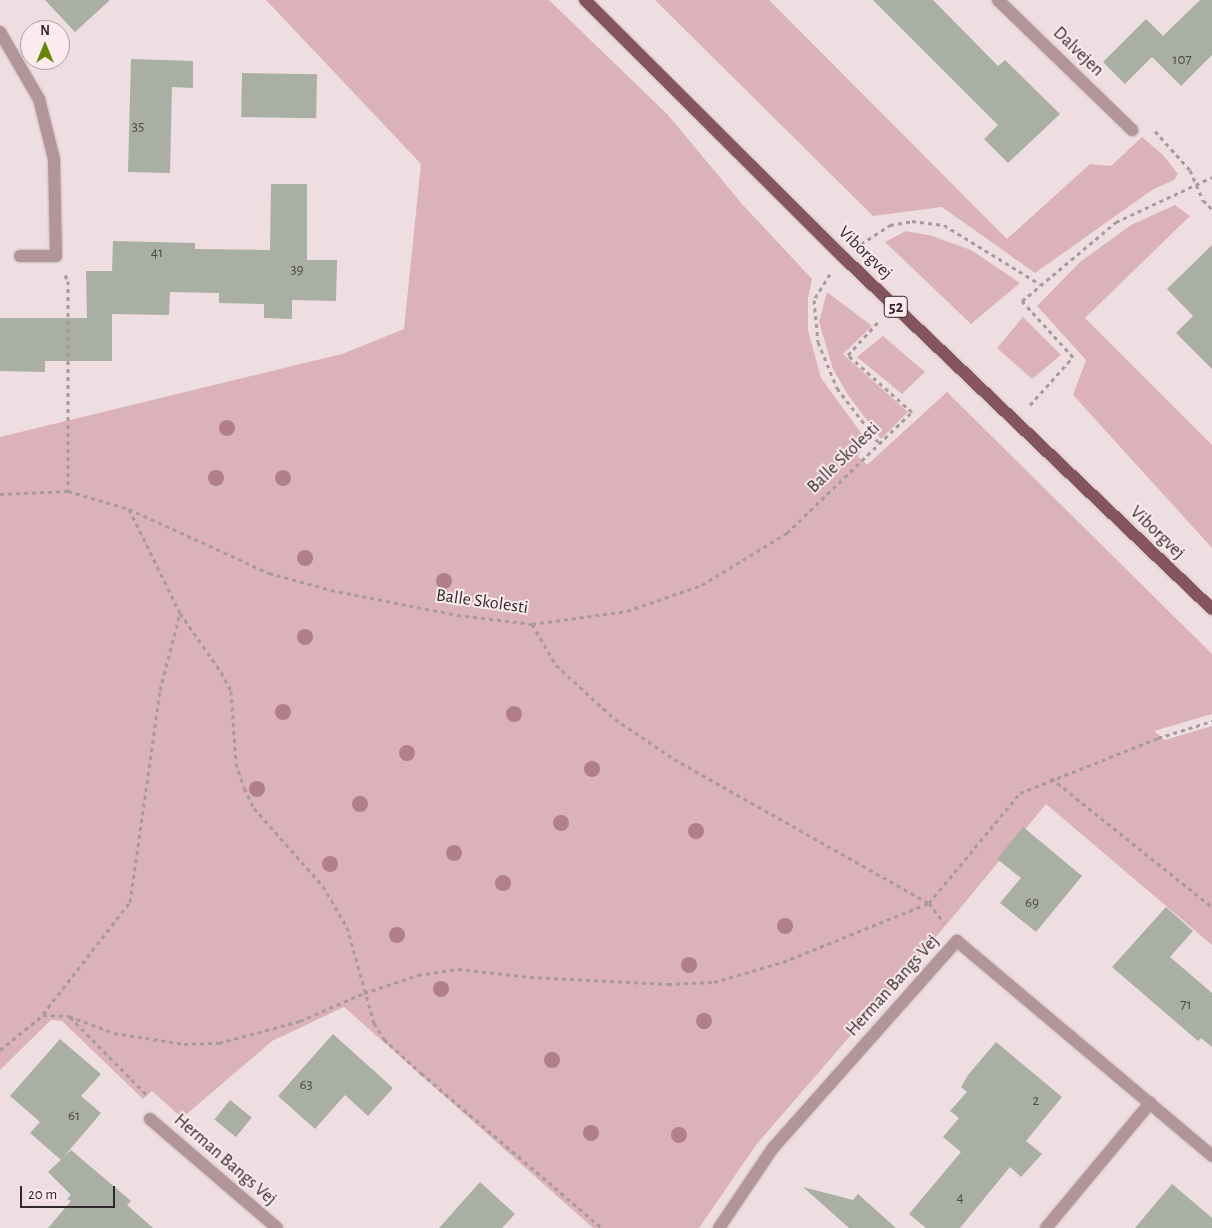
<!DOCTYPE html>
<style>
body{margin:0}
#map{position:relative;width:1212px;height:1228px;overflow:hidden;background:#efdee1;font-family:"Alegreya Sans",sans-serif}
div>[style]{position:absolute}
.green>*{inset:0;background:#dbb2b9}
.building>*{inset:0;background:#a9afa2;transform-origin:0 0}
.path>*{height:3px;margin-top:-1.5px;transform-origin:0;background:repeating-linear-gradient(90deg,#a79a9d 0 4px,transparent 0 8px)}
.roads{filter:drop-shadow(0 0 1px #c9babd) drop-shadow(0 0 1px #c9babd)}
.street>*{height:12px;margin:-6px;padding:0 6px;transform-origin:6px;border-radius:6px;background:#b2959b}
.primary>*{height:12px;margin:-6px;padding:0 6px;transform-origin:6px;border-radius:6px;background:#85555f}
.trees>*{width:16px;height:16px;margin:-8px;border-radius:50%;background:#b17f8c}
span{translate:-50% -50%;white-space:nowrap;text-align:center;line-height:1.15;-webkit-text-stroke:4px #fcebee;paint-order:stroke}
.number-label{font-size:15px;color:#4f4b4a}
.number-label span{-webkit-text-stroke-width:0}
.shield-label span{padding:1px 4px;background:#fcebee;border:1px solid;border-radius:4px;-webkit-text-stroke-width:0}
.shield-label{font-size:16px;color:#312a2c;font-weight:700}
.street-label{font-size:18px;color:#312a2c}
.north{position:absolute;left:20px;top:20px;width:50px;height:50px;box-sizing:border-box;background:#fcebee;border:1px solid #ab9ea0;border-radius:50%;rotate:0deg;font-size:14px;font-weight:700;line-height:20px;text-align:center;color:#312a2c}
.north::after{content:'';display:block;margin:auto;width:18px;height:22px;background:#648705;clip-path:polygon(50% 0,100% 100%,50% 72%,0 100%)}
.scale{position:absolute;left:20px;top:1186px;width:95px;height:22px;box-sizing:border-box;border:2px solid #312a2c;border-top:0;padding-left:6px;font-size:15px;line-height:18px;white-space:nowrap;color:#312a2c;-webkit-text-stroke:4px #fcebee;paint-order:stroke}
</style>
<div id="map">
<div class="green">
<i style="clip-path:polygon(266px 0,549px 0,668px 115px,742px 204px,812px 279px,808px 298px,808px 330px,821px 378px,867px 441px,858px 456px,867px 465px,947px 392px,1212px 654px,1212px 714px,1154px 731px,1165px 740px,1212px 726px,1212px 945px,1046px 804px,958px 911px,756px 1145px,699px 1228px,593px 1228px,344px 1007px,272px 1041px,182px 1118px,152px 1091px,143px 1099px,62px 1021px,51px 1020px,0 1070px,0 437px,342px 354px,404px 329px,421px 164px)"></i>
<i style="clip-path:polygon(655px 0,769px 0,1007px 239px,1090px 164px,1111px 166px,1142px 137px,1163px 155px,1178px 174px,1174px 180px,1152px 190px,1035px 273px,942px 207px,873px 216px)"></i>
<i style="clip-path:polygon(1175px 205px,1190px 216px,1085px 318px,1212px 445px,1212px 548px,1073px 395px,1086px 360px,1037px 306px,1080px 262px,1131px 225px)"></i>
<i style="clip-path:polygon(906px 231px,932px 236px,971px 250px,1020px 283px,971px 324px,885px 242px)"></i>
<i style="clip-path:polygon(827px 292px,872px 326px,843px 354px,908px 412px,881px 439px,848px 395px,833px 369px,819px 322px)"></i>
<i style="clip-path:polygon(1023px 317px,1061px 355px,1032px 379px,997px 348px)"></i>
<i style="clip-path:polygon(883px 336px,925px 372px,902px 394px,857px 357px)"></i>
</div>
<div class="building">
<i style="clip-path:polygon(45px 0,110px 0,75px 32px)"></i>
<i style="clip-path:polygon(873px 0,933px 0,998px 66px,1005px 60px,1060px 114px,1008px 163px,984px 139px,998px 125px)"></i>
<i style="clip-path:polygon(1200px 0,1212px 0,1212px 55px,1181px 86px,1152px 57px,1125px 84px,1103px 62px,1146px 19px,1163px 36px)"></i>
<i style="clip-path:polygon(131px 59px,193px 61px,193px 88px,172px 87px,170px 173px,128px 172px)"></i>
<i style="left:242px;top:73px;width:75px;height:44px;rotate:1deg"></i>
<i style="clip-path:polygon(271px 184px,307px 184px,307px 260px,337px 260px,336px 301px,292px 300px,292px 319px,264px 318px,264px 304px,219px 303px,219px 293px,170px 292px,169px 315px,112px 314px,112px 361px,45px 361px,45px 372px,0 371px,0 318px,87px 318px,86px 271px,112px 271px,113px 241px,195px 243px,195px 249px,270px 250px)"></i>
<i style="clip-path:polygon(1212px 245px,1212px 369px,1176px 333px,1193px 316px,1167px 289px)"></i>
<i style="clip-path:polygon(1023px 827px,1082px 876px,1036px 932px,1000px 903px,1021px 878px,997px 859px)"></i>
<i style="clip-path:polygon(1166px 907px,1193px 931px,1170px 957px,1212px 993px,1212px 1047px,1201px 1038px,1198px 1041px,1112px 967px)"></i>
<i style="clip-path:polygon(333px 1034px,393px 1088px,368px 1116px,345px 1095px,315px 1129px,278px 1096px)"></i>
<i style="clip-path:polygon(60px 1039px,101px 1074px,81px 1096px,101px 1113px,61px 1160px,30px 1133px,40px 1122px,10px 1096px)"></i>
<i style="clip-path:polygon(996px 1042px,1062px 1097px,1026px 1141px,1042px 1154px,1021px 1177px,1010px 1167px,960px 1228px,926px 1228px,909px 1214px,961px 1152px,943px 1137px,959px 1118px,950px 1111px,967px 1092px,961px 1087px,968px 1075px)"></i>
<i style="left:230px;top:1100px;width:28px;height:25px;rotate:39deg"></i>
<i style="clip-path:polygon(71px 1150px,131px 1201px,127px 1205px,153px 1228px,48px 1228px,71px 1201px,67px 1199px,71px 1195px,48px 1172px)"></i>
<i style="clip-path:polygon(480px 1182px,515px 1214px,502px 1228px,439px 1228px)"></i>
<i style="clip-path:polygon(1172px 1184px,1212px 1218px,1212px 1228px,1135px 1228px)"></i>
<i style="clip-path:polygon(803px 1187px,853px 1200px,858px 1194px,896px 1228px,849px 1228px)"></i>
</div>
<div class="path">
<i style="left:1155px;top:131px;width:52px;rotate:48.1deg"></i>
<i style="left:1190px;top:170px;width:33px;rotate:67deg"></i>
<i style="left:1203px;top:200px;width:13px;rotate:45deg"></i>
<i style="left:861px;top:244px;width:35px;rotate:-33deg"></i>
<i style="left:890px;top:225px;width:22px;rotate:-10deg"></i>
<i style="left:912px;top:221px;width:32px;rotate:7deg"></i>
<i style="left:944px;top:225px;width:113px;rotate:31.6deg"></i>
<i style="left:830px;top:274px;width:31px;rotate:122deg"></i>
<i style="left:814px;top:300px;width:42px;rotate:84.6deg"></i>
<i style="left:818px;top:342px;width:50px;rotate:67.6deg"></i>
<i style="left:837px;top:388px;width:69px;rotate:52.6deg"></i>
<i style="left:65px;top:275px;width:7px;rotate:63deg"></i>
<i style="left:68px;top:281px;width:210px;rotate:90deg"></i>
<i style="left:1030px;top:405px;width:64px;rotate:-48.1deg"></i>
<i style="left:1073px;top:357px;width:76px;rotate:-132.3deg"></i>
<i style="left:1022px;top:301px;width:123px;rotate:-40deg"></i>
<i style="left:1116px;top:222px;width:106px;rotate:-25.1deg"></i>
<i style="left:0;top:494px;width:68px;rotate:-2.5deg"></i>
<i style="left:68px;top:491px;width:64px;rotate:16.4deg"></i>
<i style="left:129px;top:509px;width:154px;rotate:24.6deg"></i>
<i style="left:269px;top:573px;width:64px;rotate:15.3deg"></i>
<i style="left:331px;top:590px;width:128px;rotate:11.2deg"></i>
<i style="left:457px;top:615px;width:76px;rotate:6.8deg"></i>
<i style="left:532px;top:624px;width:96px;rotate:-7.8deg"></i>
<i style="left:627px;top:611px;width:79px;rotate:-19.1deg"></i>
<i style="left:702px;top:585px;width:100px;rotate:-31.5deg"></i>
<i style="left:787px;top:533px;width:174px;rotate:-44.1deg"></i>
<i style="left:912px;top:412px;width:86px;rotate:-138.3deg"></i>
<i style="left:848px;top:355px;width:45px;rotate:-47.7deg"></i>
<i style="left:129px;top:509px;width:116px;rotate:63.9deg"></i>
<i style="left:180px;top:613px;width:72px;rotate:55.2deg"></i>
<i style="left:221px;top:672px;width:21px;rotate:62deg"></i>
<i style="left:231px;top:691px;width:72px;rotate:86deg"></i>
<i style="left:236px;top:763px;width:26px;rotate:72deg"></i>
<i style="left:244px;top:788px;width:22px;rotate:63deg"></i>
<i style="left:254px;top:808px;width:104px;rotate:48.5deg"></i>
<i style="left:323px;top:886px;width:48px;rotate:59.7deg"></i>
<i style="left:347px;top:927px;width:100px;rotate:74.3deg"></i>
<i style="left:374px;top:1023px;width:19px;rotate:58deg"></i>
<i style="left:384px;top:1039px;width:50px;rotate:42.6deg"></i>
<i style="left:421px;top:1073px;width:238px;rotate:40.6deg"></i>
<i style="left:532px;top:624px;width:48px;rotate:59.7deg"></i>
<i style="left:556px;top:665px;width:80px;rotate:42.5deg"></i>
<i style="left:615px;top:719px;width:71px;rotate:34.1deg"></i>
<i style="left:674px;top:759px;width:293px;rotate:29.5deg"></i>
<i style="left:929px;top:903px;width:25px;rotate:53deg"></i>
<i style="left:1051px;top:778px;width:206px;rotate:38.7deg"></i>
<i style="left:43px;top:1014px;width:142px;rotate:-52.2deg"></i>
<i style="left:130px;top:902px;width:214px;rotate:-81.9deg"></i>
<i style="left:160px;top:690px;width:80px;rotate:-75.4deg"></i>
<i style="left:70px;top:1017px;width:111px;rotate:45.4deg"></i>
<i style="left:0;top:1050px;width:55px;rotate:-39.1deg"></i>
<i style="left:43px;top:1015px;width:26px;rotate:2deg"></i>
<i style="left:69px;top:1016px;width:48px;rotate:20.7deg"></i>
<i style="left:114px;top:1033px;width:71px;rotate:8.9deg"></i>
<i style="left:184px;top:1044px;width:35px;rotate:-2deg"></i>
<i style="left:219px;top:1043px;width:84px;rotate:-15.2deg"></i>
<i style="left:300px;top:1021px;width:70px;rotate:-23.6deg"></i>
<i style="left:364px;top:993px;width:57px;rotate:-18.4deg"></i>
<i style="left:418px;top:975px;width:40px;rotate:-8.5deg"></i>
<i style="left:458px;top:969px;width:72px;rotate:6.3deg"></i>
<i style="left:530px;top:977px;width:138px;rotate:2.9deg"></i>
<i style="left:668px;top:984px;width:46px;rotate:-2.5deg"></i>
<i style="left:714px;top:982px;width:72px;rotate:-16.2deg"></i>
<i style="left:783px;top:962px;width:157px;rotate:-22deg"></i>
<i style="left:929px;top:903px;width:143px;rotate:-50.4deg"></i>
<i style="left:1020px;top:793px;width:149px;rotate:-21.7deg"></i>
<i style="left:1158px;top:738px;width:57px;rotate:-17.5deg"></i>
</div>
<div class="roads">
<div class="street">
<i style="left:998px;top:0;width:187px;rotate:44.1deg"></i>
<i style="left:0;top:32px;width:78px;rotate:59.8deg"></i>
<i style="left:39px;top:99px;width:62px;rotate:76deg"></i>
<i style="left:54px;top:159px;width:97px;rotate:88.8deg"></i>
<i style="left:56px;top:256px;width:36px;rotate:180deg"></i>
<i style="left:150px;top:1119px;width:167px;rotate:40.6deg"></i>
<i style="left:719px;top:1228px;width:97px;rotate:-56deg"></i>
<i style="left:773px;top:1148px;width:277px;rotate:-48.4deg"></i>
<i style="left:957px;top:941px;width:334px;rotate:40.1deg"></i>
<i style="left:1046px;top:1228px;width:163px;rotate:-50.2deg"></i>
</div>
<div class="primary">
<i style="left:585px;top:0;width:363px;rotate:44.9deg"></i>
<i style="left:842px;top:256px;width:511px;rotate:43.65deg"></i>
</div>
</div>
<div class="trees">
<i style="left:227px;top:428px"></i>
<i style="left:216px;top:478px"></i>
<i style="left:283px;top:478px"></i>
<i style="left:305px;top:558px"></i>
<i style="left:444px;top:581px"></i>
<i style="left:305px;top:637px"></i>
<i style="left:283px;top:712px"></i>
<i style="left:514px;top:714px"></i>
<i style="left:407px;top:753px"></i>
<i style="left:592px;top:769px"></i>
<i style="left:257px;top:789px"></i>
<i style="left:360px;top:804px"></i>
<i style="left:561px;top:823px"></i>
<i style="left:696px;top:831px"></i>
<i style="left:454px;top:853px"></i>
<i style="left:330px;top:864px"></i>
<i style="left:503px;top:883px"></i>
<i style="left:785px;top:926px"></i>
<i style="left:397px;top:935px"></i>
<i style="left:689px;top:965px"></i>
<i style="left:441px;top:989px"></i>
<i style="left:704px;top:1021px"></i>
<i style="left:552px;top:1060px"></i>
<i style="left:591px;top:1133px"></i>
<i style="left:679px;top:1135px"></i>
</div>
<div class="number-label">
<span style="left:1182px;top:60px">107</span>
<span style="left:138px;top:127px">35</span>
<span style="left:157px;top:253px">41</span>
<span style="left:297px;top:270px">39</span>
<span style="left:1032px;top:903px">69</span>
<span style="left:1186px;top:1005px">71</span>
<span style="left:306px;top:1085px">63</span>
<span style="left:1036px;top:1101px">2</span>
<span style="left:74px;top:1116px">61</span>
<span style="left:960px;top:1198px">4</span>
</div>
<div class="shield-label">
<span style="left:896px;top:307px">52</span>
</div>
<div class="street-label">
<span style="left:1078px;top:52px;rotate:44deg">Dalvejen</span>
<span style="left:865px;top:253px;rotate:44deg">Viborgvej</span>
<span style="left:844px;top:458px;rotate:-44deg">Balle Skolesti</span>
<span style="left:1157px;top:533px;rotate:44deg">Viborgvej</span>
<span style="left:482px;top:602px;rotate:8deg">Balle Skolesti</span>
<span style="left:893px;top:986px;rotate:-48deg">Herman Bangs Vej</span>
<span style="left:225px;top:1160px;rotate:41deg">Herman Bangs Vej</span>
</div>
<div class="north">N</div>
<div class="scale">20 m</div>
</div>
